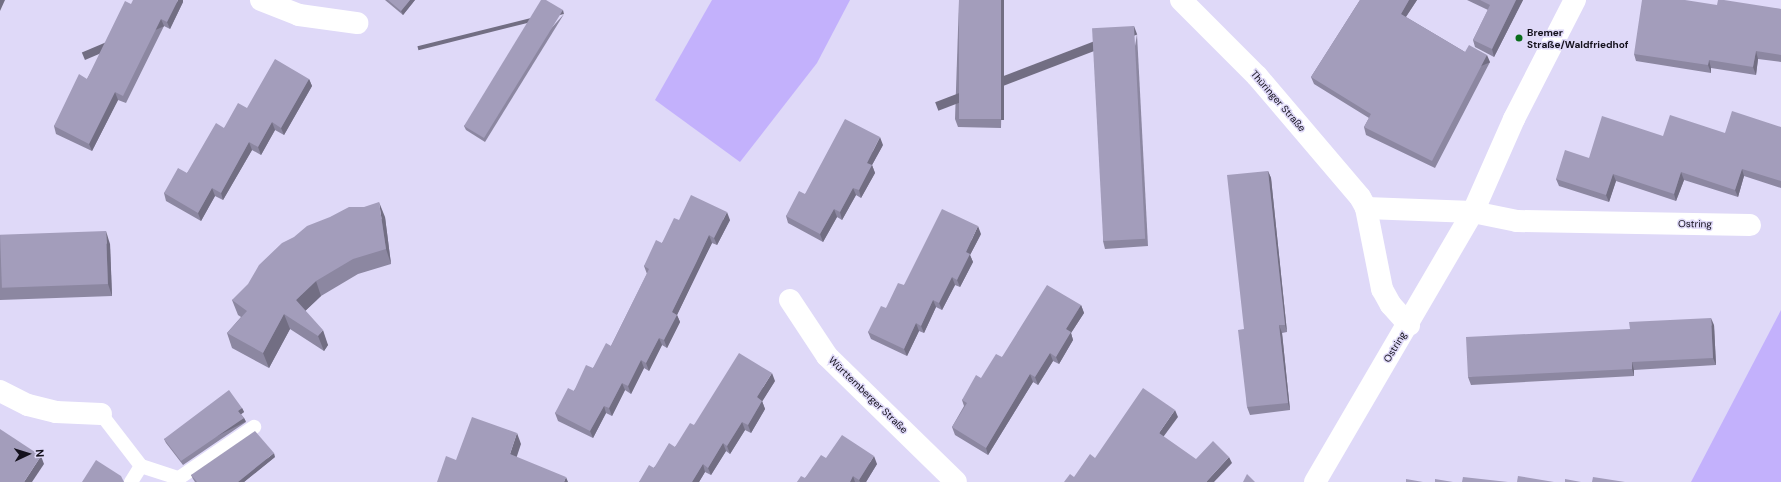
<!DOCTYPE html>
<meta charset="utf-8">
<style>
body{margin:0}
#map{position:relative;width:1781px;height:482px;overflow:hidden;background:#dfd9f8;font-family:"DM Sans",sans-serif}
div>[style]{position:absolute}
.green>*{inset:0;background:#c3b1fc}
.lane>*{height:14px;margin:-7px;padding:0 7px;transform-origin:7px;border-radius:7px;background:#fff}
.street>*{height:22px;margin:-11px;padding:0 11px;transform-origin:11px;border-radius:11px;background:#fff}
.wall>*{inset:0;background:#8c87a1}
.shaded-wall>*{inset:0;background:#726e83;transform-origin:0 0}
.building>*{inset:0;background:#a39dbb;transform-origin:0 0}
.dots>*{width:11px;height:11px;translate:-50% -50%;box-sizing:border-box;border:2px solid #dfd9f8;border-radius:50%}
span{translate:-50% -50%;white-space:nowrap;text-align:center;line-height:1.15;-webkit-text-stroke:3px #dfd9f8;paint-order:stroke}
.poi-label{font-size:10px;color:#14111c;font-weight:700}
.left{translate:0 -50%;text-align:left}
.street-label{font-size:10px;color:#14111c}
.north{position:absolute;left:8px;top:434px;width:40px;height:40px;-webkit-text-stroke:3px #dfd9f8;paint-order:stroke;rotate:86deg;font-size:11px;font-weight:700;line-height:16px;text-align:center;color:#14111c}
.north::after{content:'';display:block;margin:auto;width:14px;height:18px;background:#14111c;clip-path:polygon(50% 0,100% 100%,50% 72%,0 100%)}
</style>
<div id="map">
<div class="green">
<i style="clip-path:polygon(712px 0,850px 0,817px 63px,740px 162px,655px 100px)"></i>
<i style="clip-path:polygon(1781px 310px,1781px 482px,1691px 482px)"></i>
</div>
<div class="lane">
<i style="left:101px;top:414px;width:66px;rotate:52.4deg"></i>
<i style="left:141px;top:466px;width:19px;rotate:122deg"></i>
<i style="left:141px;top:466px;width:40px;rotate:18deg"></i>
<i style="left:179px;top:478px;width:91px;rotate:-34.2deg"></i>
</div>
<div class="street">
<i style="left:261px;top:0;width:41px;rotate:21.5deg"></i>
<i style="left:299px;top:15px;width:59px;rotate:7.9deg"></i>
<i style="left:1181px;top:0;width:107px;rotate:45deg"></i>
<i style="left:1257px;top:76px;width:159px;rotate:49.6deg"></i>
<i style="left:1360px;top:197px;width:13px;rotate:61deg"></i>
<i style="left:1366px;top:208px;width:83px;rotate:78.8deg"></i>
<i style="left:1382px;top:289px;width:18px;rotate:61deg"></i>
<i style="left:1391px;top:305px;width:27px;rotate:48deg"></i>
<i style="left:1366px;top:208px;width:107px;rotate:2.1deg"></i>
<i style="left:1473px;top:212px;width:45px;rotate:11.6deg"></i>
<i style="left:1517px;top:221px;width:233px;rotate:1deg"></i>
<i style="left:790px;top:300px;width:67px;rotate:56.5deg"></i>
<i style="left:827px;top:356px;width:180px;rotate:44.3deg"></i>
<i style="left:0;top:391px;width:31px;rotate:27deg"></i>
<i style="left:28px;top:405px;width:29px;rotate:14deg"></i>
<i style="left:56px;top:412px;width:45px;rotate:2.5deg"></i>
<i style="left:1315px;top:482px;width:313px;rotate:-59.7deg"></i>
<i style="left:1473px;top:212px;width:102px;rotate:-66.2deg"></i>
<i style="left:1514px;top:119px;width:134px;rotate:-62.9deg"></i>
</div>
<div class="wall">
<i style="clip-path:polygon(385px 0,415px 0,403px 15px)"></i>
<i style="clip-path:polygon(959px 0,1004px 0,1001px 128px,958px 127px,955px 119px)"></i>
<i style="clip-path:polygon(1360px 0,1417px 0,1406px 17px,1465px 52px,1490px 62px,1435px 168px,1366px 135px,1364px 127px,1369px 118px,1314px 84px,1311px 77px)"></i>
<i style="clip-path:polygon(1467px 0,1523px 0,1494px 57px,1475px 47px,1473px 40px,1488px 10px)"></i>
<i style="clip-path:polygon(183px 2px,170px 29px,164px 26px,126px 103px,118px 100px,92px 151px,56px 134px,54px 126px,87px 79px,131px 4px)"></i>
<i style="clip-path:polygon(1717px 5px,1781px 9px,1781px 62px,1758px 59px,1756px 75px,1711px 68px,1711px 73px,1636px 61px,1634px 54px)"></i>
<i style="clip-path:polygon(564px 14px,485px 142px,466px 130px,464px 126px)"></i>
<i style="clip-path:polygon(1137px 34px,1148px 246px,1105px 249px,1103px 241px)"></i>
<i style="clip-path:polygon(309px 79px,312px 86px,284px 135px,275px 130px,261px 155px,252px 150px,223px 200px,215px 196px,201px 221px,166px 201px,164px 193px,187px 173px,224px 128px)"></i>
<i style="clip-path:polygon(1781px 127px,1781px 188px,1744px 176px,1738px 197px,1684px 180px,1676px 201px,1616px 181px,1609px 202px,1559px 186px,1556px 179px,1589px 158px,1663px 136px,1725px 133px)"></i>
<i style="clip-path:polygon(883px 145px,872px 165px,875px 173px,861px 198px,856px 195px,842px 220px,837px 217px,823px 242px,788px 223px,786px 216px,805px 194px)"></i>
<i style="clip-path:polygon(1268px 171px,1271px 178px,1287px 332px,1282px 333px,1290px 410px,1250px 415px,1247px 407px,1244px 329px)"></i>
<i style="clip-path:polygon(385px 217px,391px 264px,358px 274px,321px 296px,305px 311px,328px 345px,324px 351px,290px 329px,269px 368px,232px 348px,227px 333px,241px 317px,238px 315px,232px 300px)"></i>
<i style="clip-path:polygon(679px 220px,730px 220px,717px 245px,712px 243px,699px 268px,677px 315px,680px 322px,667px 348px,662px 345px,649px 371px,644px 368px,631px 394px,625px 390px,612px 416px,606px 413px,593px 438px,558px 421px,555px 413px,593px 368px,611px 346px,647px 274px,644px 266px,662px 243px)"></i>
<i style="clip-path:polygon(981px 234px,970px 255px,973px 262px,960px 287px,955px 285px,942px 310px,936px 307px,924px 333px,919px 331px,907px 356px,871px 339px,868px 332px,904px 285px)"></i>
<i style="clip-path:polygon(0 235px,110px 244px,112px 296px,0 300px)"></i>
<i style="clip-path:polygon(1081px 305px,1084px 313px,1071px 333px,1073px 340px,1059px 364px,1053px 361px,1038px 385px,1033px 382px,988px 455px,955px 435px,952px 427px,964px 406px,962px 400px,1002px 357px)"></i>
<i style="clip-path:polygon(1714px 325px,1716px 365px,1634px 370px,1634px 376px,1471px 385px,1468px 377px)"></i>
<i style="clip-path:polygon(775px 381px,762px 401px,765px 409px,751px 433px,745px 430px,730px 454px,726px 451px,711px 475px,705px 472px,699px 482px,639px 482px,675px 447px,694px 425px)"></i>
<i style="clip-path:polygon(242px 408px,244px 412px,241px 414px,244px 418px,246px 422px,183px 465px,166px 443px,164px 439px)"></i>
<i style="clip-path:polygon(275px 457px,244px 482px,195px 482px,193px 479px,191px 475px)"></i>
<i style="clip-path:polygon(826px 458px,877px 464px,866px 482px,797px 482px,805px 478px)"></i>
</div>
<div class="shaded-wall">
<i style="clip-path:polygon(0 0,5px 0,0 11px)"></i>
<i style="clip-path:polygon(178px 0,183px 0,183px 2px,170px 29px,167px 22px)"></i>
<i style="clip-path:polygon(410px 0,415px 0,403px 15px,401px 11px)"></i>
<i style="left:1001px;top:0;width:3px;height:120px"></i>
<i style="clip-path:polygon(1409px 0,1417px 0,1403px 21px,1401px 14px)"></i>
<i style="clip-path:polygon(1516px 0,1523px 0,1494px 57px,1492px 49px)"></i>
<i style="left:563px;top:10px;width:4px;height:150px;rotate:76deg"></i>
<i style="left:161px;top:19px;width:8px;height:86px;rotate:67deg"></i>
<i style="left:1134px;top:26px;width:9px;height:213px;rotate:69deg"></i>
<i style="clip-path:polygon(1756px 51px,1758px 59px,1756px 75px,1753px 67px)"></i>
<i style="left:1487px;top:55px;width:8px;height:119px;rotate:67deg"></i>
<i style="clip-path:polygon(1709px 60px,1711px 68px,1711px 73px,1708px 65px)"></i>
<i style="clip-path:polygon(309px 79px,312px 86px,284px 135px,281px 128px)"></i>
<i style="clip-path:polygon(115px 92px,118px 100px,92px 151px,89px 144px)"></i>
<i style="clip-path:polygon(272px 122px,275px 130px,261px 155px,258px 147px)"></i>
<i style="clip-path:polygon(880px 137px,883px 145px,872px 165px,875px 173px,861px 198px,859px 190px,867px 163px)"></i>
<i style="clip-path:polygon(249px 142px,252px 150px,223px 200px,221px 193px)"></i>
<i style="clip-path:polygon(1742px 169px,1744px 176px,1738px 197px,1735px 190px)"></i>
<i style="clip-path:polygon(1268px 171px,1271px 178px,1287px 332px,1285px 325px)"></i>
<i style="clip-path:polygon(1681px 172px,1684px 180px,1676px 201px,1674px 194px)"></i>
<i style="clip-path:polygon(1613px 174px,1616px 181px,1609px 202px,1606px 195px)"></i>
<i style="clip-path:polygon(212px 188px,215px 196px,201px 221px,198px 213px)"></i>
<i style="clip-path:polygon(853px 188px,856px 195px,842px 220px,840px 212px)"></i>
<i style="clip-path:polygon(379px 202px,385px 217px,391px 264px,386px 249px)"></i>
<i style="clip-path:polygon(834px 209px,837px 217px,823px 242px,820px 234px)"></i>
<i style="clip-path:polygon(727px 212px,730px 220px,717px 245px,714px 238px)"></i>
<i style="clip-path:polygon(978px 226px,981px 234px,970px 255px,973px 262px,960px 287px,957px 280px,966px 252px)"></i>
<i style="clip-path:polygon(106px 231px,110px 244px,112px 296px,108px 284px)"></i>
<i style="clip-path:polygon(709px 235px,712px 243px,677px 315px,680px 322px,667px 348px,664px 340px,672px 312px)"></i>
<i style="clip-path:polygon(952px 277px,955px 285px,942px 310px,939px 303px)"></i>
<i style="clip-path:polygon(316px 281px,321px 296px,301px 315px,296px 300px)"></i>
<i style="clip-path:polygon(933px 300px,936px 307px,924px 333px,921px 326px)"></i>
<i style="clip-path:polygon(1081px 305px,1084px 313px,1071px 333px,1073px 340px,1059px 364px,1056px 357px,1066px 329px)"></i>
<i style="clip-path:polygon(284px 314px,290px 329px,269px 368px,263px 353px)"></i>
<i style="clip-path:polygon(1711px 318px,1714px 325px,1716px 365px,1713px 358px)"></i>
<i style="clip-path:polygon(916px 323px,919px 331px,907px 356px,904px 349px)"></i>
<i style="clip-path:polygon(1279px 325px,1282px 333px,1290px 410px,1288px 403px)"></i>
<i style="clip-path:polygon(323px 330px,328px 345px,324px 351px,318px 336px)"></i>
<i style="clip-path:polygon(659px 338px,662px 345px,649px 371px,646px 363px)"></i>
<i style="clip-path:polygon(1050px 353px,1053px 361px,1038px 385px,1035px 377px)"></i>
<i style="clip-path:polygon(641px 360px,644px 368px,631px 394px,628px 386px)"></i>
<i style="clip-path:polygon(1632px 362px,1634px 370px,1634px 376px,1632px 369px)"></i>
<i style="clip-path:polygon(772px 373px,775px 381px,760px 405px,757px 397px)"></i>
<i style="clip-path:polygon(1030px 374px,1033px 382px,988px 455px,986px 448px)"></i>
<i style="clip-path:polygon(622px 383px,625px 390px,612px 416px,609px 408px)"></i>
<i style="clip-path:polygon(762px 401px,765px 409px,751px 433px,748px 425px)"></i>
<i style="clip-path:polygon(604px 406px,606px 413px,593px 438px,590px 431px)"></i>
<i style="clip-path:polygon(242px 408px,244px 412px,240px 415px,238px 411px)"></i>
<i style="clip-path:polygon(1175px 410px,1178px 417px,1161px 440px,1159px 433px)"></i>
<i style="left:244px;top:418px;width:4px;height:76px;rotate:63deg"></i>
<i style="clip-path:polygon(742px 422px,745px 430px,730px 454px,727px 446px)"></i>
<i style="clip-path:polygon(517px 433px,521px 444px,514px 465px,510px 454px)"></i>
<i style="clip-path:polygon(723px 443px,726px 451px,711px 475px,708px 468px)"></i>
<i style="clip-path:polygon(274px 453px,275px 457px,244px 482px,238px 482px)"></i>
<i style="clip-path:polygon(41px 456px,44px 464px,32px 482px,24px 482px)"></i>
<i style="clip-path:polygon(874px 456px,877px 464px,866px 482px,860px 482px,859px 480px)"></i>
<i style="clip-path:polygon(1229px 457px,1232px 463px,1214px 482px,1206px 482px)"></i>
<i style="clip-path:polygon(703px 464px,705px 472px,699px 482px,692px 482px)"></i>
<i style="clip-path:polygon(853px 476px,855px 482px,850px 482px)"></i>
<i style="clip-path:polygon(566px 477px,568px 482px,564px 482px)"></i>
</div>
<div class="building">
<i style="clip-path:polygon(133px 0,178px 0,167px 22px,161px 19px,123px 96px,115px 92px,89px 144px,54px 126px,79px 74px,87px 79px,125px 1px,131px 4px)"></i>
<i style="clip-path:polygon(388px 0,410px 0,401px 11px)"></i>
<i style="clip-path:polygon(541px 0,546px 0,563px 10px,484px 138px,464px 126px)"></i>
<i style="left:959px;top:0;width:42px;height:119px"></i>
<i style="clip-path:polygon(1360px 0,1409px 0,1401px 14px,1465px 52px,1469px 45px,1487px 55px,1432px 161px,1364px 127px,1371px 114px,1311px 77px)"></i>
<i style="clip-path:polygon(1480px 0,1516px 0,1492px 49px,1473px 40px,1490px 5px)"></i>
<i style="clip-path:polygon(1642px 0,1685px 0,1717px 5px,1718px 0,1724px 0,1781px 9px,1781px 55px,1756px 51px,1753px 67px,1709px 60px,1708px 65px,1634px 54px)"></i>
<i style="left:1134px;top:26px;width:213px;height:42px;rotate:87deg"></i>
<i style="clip-path:polygon(275px 59px,309px 79px,281px 128px,272px 122px,258px 147px,249px 142px,221px 193px,212px 188px,198px 213px,164px 193px,178px 168px,187px 173px,216px 123px,224px 128px,238px 103px,247px 108px)"></i>
<i style="clip-path:polygon(1732px 111px,1781px 127px,1781px 181px,1742px 169px,1735px 190px,1681px 172px,1674px 194px,1613px 174px,1606px 195px,1556px 179px,1565px 150px,1589px 158px,1602px 116px,1663px 136px,1670px 115px,1725px 133px)"></i>
<i style="clip-path:polygon(845px 119px,880px 137px,867px 163px,872px 165px,859px 190px,853px 188px,840px 212px,834px 209px,820px 234px,786px 216px,799px 191px,805px 194px)"></i>
<i style="clip-path:polygon(1268px 171px,1285px 325px,1279px 325px,1288px 403px,1247px 407px,1238px 330px,1244px 329px,1227px 175px)"></i>
<i style="clip-path:polygon(691px 195px,727px 212px,714px 238px,709px 235px,697px 261px,672px 312px,677px 315px,664px 340px,659px 338px,646px 363px,641px 360px,628px 386px,622px 383px,609px 408px,604px 406px,590px 431px,555px 413px,568px 388px,574px 391px,586px 365px,593px 368px,606px 343px,611px 346px,649px 269px,644px 266px,656px 240px,662px 243px,674px 218px,679px 220px)"></i>
<i style="clip-path:polygon(379px 202px,386px 249px,353px 259px,316px 281px,296px 300px,323px 330px,318px 336px,284px 314px,263px 353px,227px 333px,247px 311px,232px 300px,248px 284px,259px 265px,282px 243px,294px 237px,307px 226px,330px 217px,349px 207px,364px 207px)"></i>
<i style="clip-path:polygon(942px 209px,978px 226px,966px 252px,970px 254px,957px 280px,952px 277px,939px 303px,933px 300px,921px 326px,916px 323px,904px 349px,868px 332px,881px 306px,886px 308px,898px 283px,904px 285px)"></i>
<i style="left:106px;top:231px;width:53px;height:106px;rotate:88deg"></i>
<i style="clip-path:polygon(1047px 285px,1081px 305px,1066px 329px,1071px 332px,1056px 357px,1050px 353px,1035px 377px,1030px 374px,986px 448px,952px 427px,967px 403px,962px 400px,976px 375px,981px 378px,996px 354px,1002px 357px)"></i>
<i style="clip-path:polygon(1711px 318px,1713px 358px,1632px 362px,1632px 369px,1468px 377px,1466px 337px,1630px 329px,1629px 322px)"></i>
<i style="clip-path:polygon(739px 353px,772px 373px,757px 397px,762px 401px,748px 425px,742px 422px,727px 446px,723px 443px,708px 468px,703px 464px,692px 482px,639px 482px,649px 465px,654px 468px,669px 443px,675px 447px,690px 423px,694px 425px)"></i>
<i style="clip-path:polygon(1143px 388px,1175px 410px,1159px 433px,1196px 459px,1213px 441px,1229px 457px,1206px 482px,1064px 482px,1070px 474px,1074px 477px,1090px 454px,1095px 458px)"></i>
<i style="clip-path:polygon(229px 390px,242px 408px,238px 411px,244px 418px,181px 461px,164px 439px)"></i>
<i style="clip-path:polygon(472px 417px,517px 433px,510px 454px,566px 477px,564px 482px,437px 482px,446px 456px,456px 460px)"></i>
<i style="clip-path:polygon(0 429px,41px 456px,24px 482px,0 482px)"></i>
<i style="clip-path:polygon(255px 431px,274px 453px,238px 482px,197px 482px,191px 475px)"></i>
<i style="clip-path:polygon(842px 435px,874px 456px,859px 480px,853px 476px,850px 482px,797px 482px,801px 476px,805px 478px,821px 455px,826px 458px)"></i>
<i style="clip-path:polygon(96px 460px,121px 476px,124px 482px,82px 482px)"></i>
<i style="clip-path:polygon(1247px 474px,1255px 482px,1243px 482px)"></i>
<i style="clip-path:polygon(1518px 476px,1554px 482px,1517px 482px)"></i>
<i style="clip-path:polygon(1463px 477px,1508px 482px,1462px 482px)"></i>
<i style="clip-path:polygon(1593px 477px,1625px 482px,1592px 482px)"></i>
<i style="clip-path:polygon(1406px 479px,1423px 482px,1406px 482px)"></i>
<i style="clip-path:polygon(1435px 479px,1453px 482px,1435px 482px)"></i>
<i style="clip-path:polygon(1565px 479px,1581px 482px,1565px 482px)"></i>
</div>
<div class="dots">
<i style="left:1519px;top:38px;background:#096d1b"></i>
</div>
<div class="poi-label">
<span class="left" style="left:1527px;top:38px">Bremer<br>Straße/Waldfriedhof</span>
</div>
<div class="street-label">
<span style="left:1278px;top:101px;rotate:49deg">Thüringer Straße</span>
<span style="left:1695px;top:224px;rotate:1deg">Ostring</span>
<span style="left:1395px;top:347px;rotate:-59deg">Ostring</span>
<span style="left:868px;top:395px;rotate:44deg">Württemberger Straße</span>
</div>
<div class="north">N</div>
</div>
